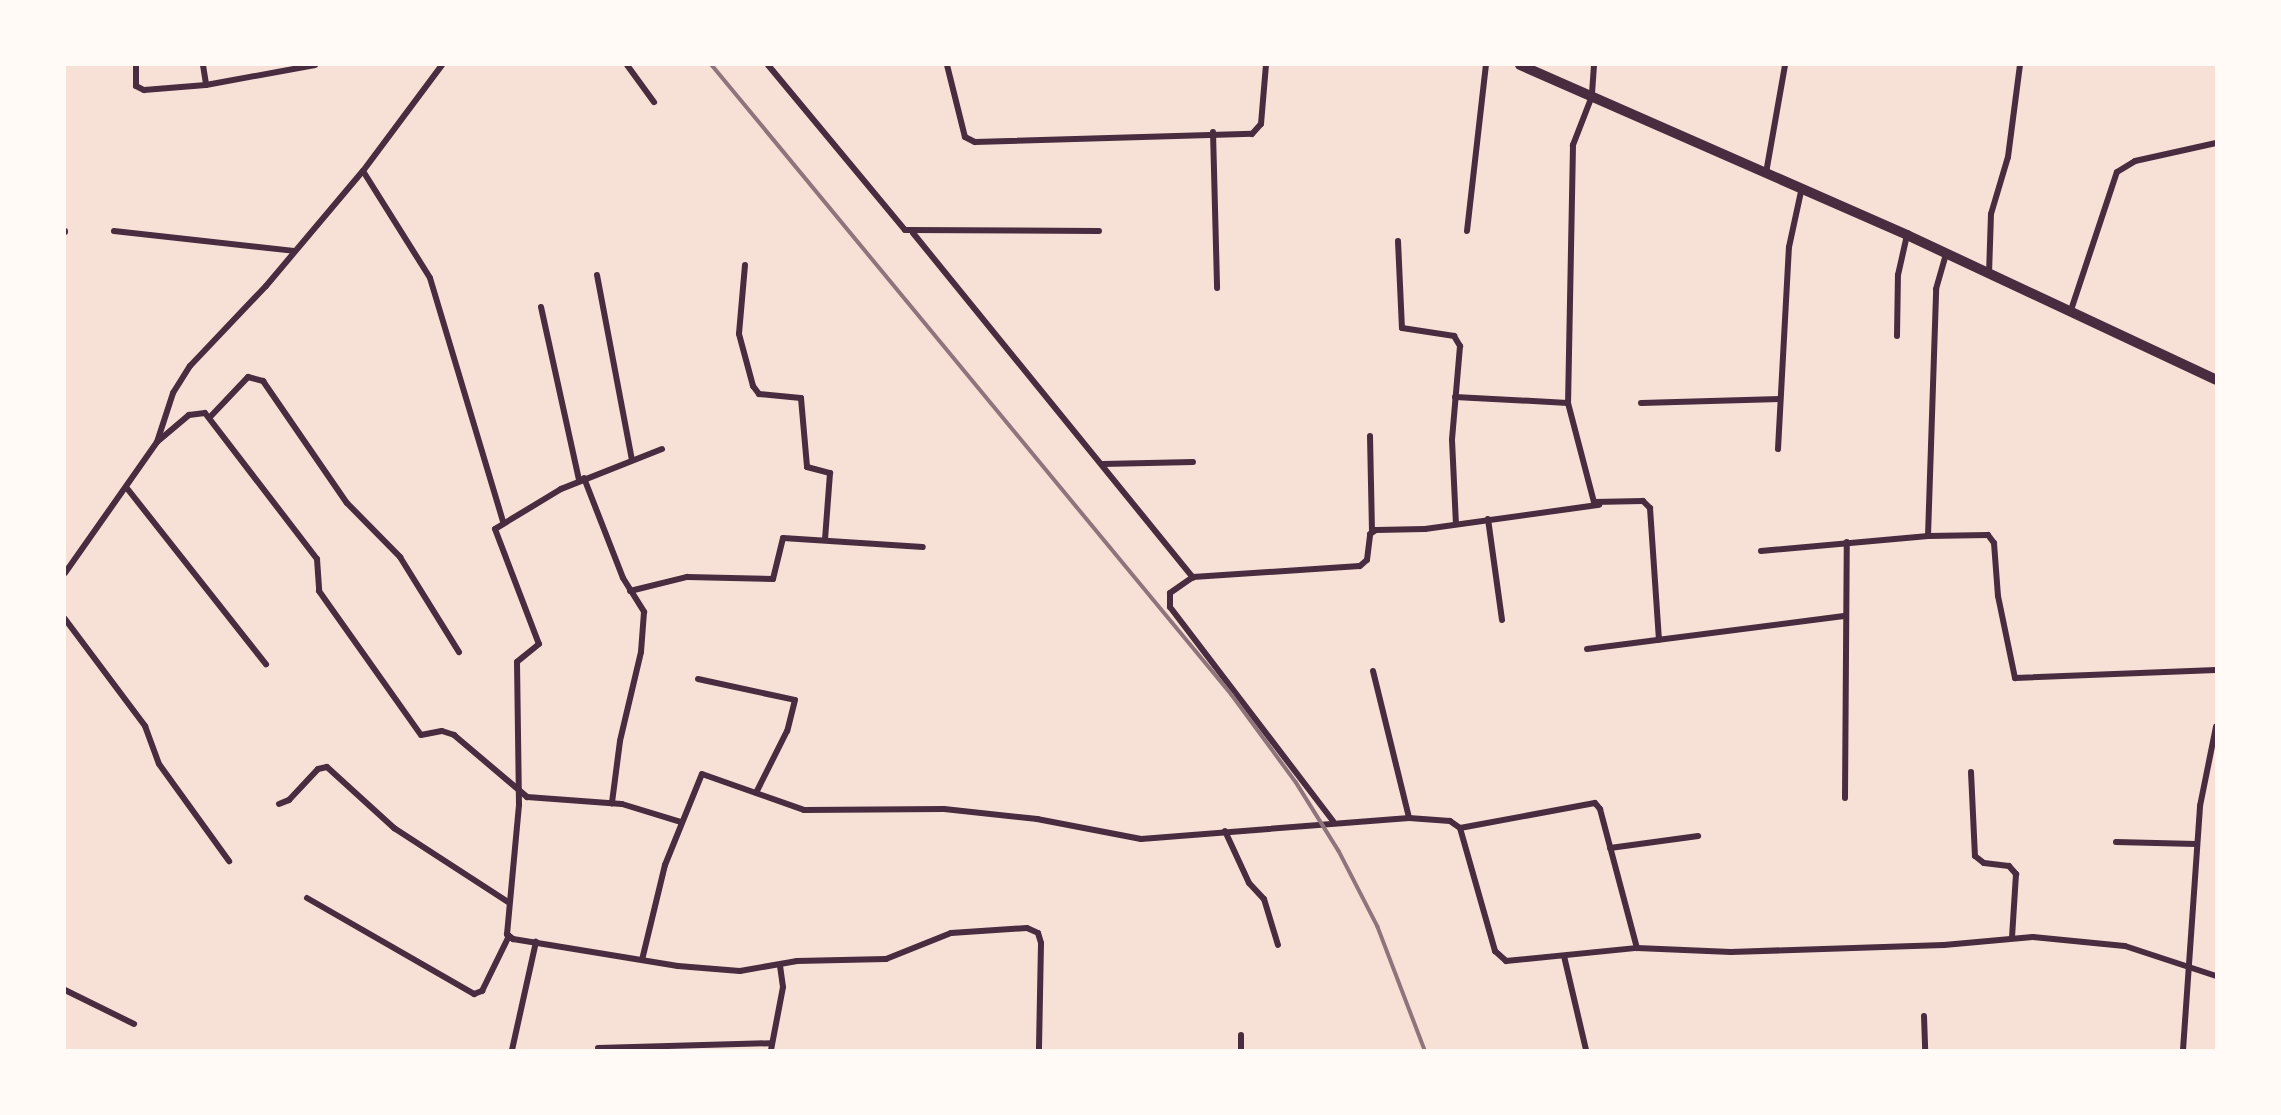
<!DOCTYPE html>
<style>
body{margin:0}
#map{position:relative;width:2281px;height:1115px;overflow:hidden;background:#f7e1d7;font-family:"Archivo Narrow",sans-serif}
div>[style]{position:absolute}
.minor>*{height:6px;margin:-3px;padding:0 3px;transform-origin:3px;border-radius:3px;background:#4a2c40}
.primary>*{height:10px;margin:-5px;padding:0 5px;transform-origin:5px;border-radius:5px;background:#4a2c40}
.rail>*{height:3.5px;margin:-1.75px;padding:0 1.75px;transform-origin:1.75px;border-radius:1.75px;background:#8f747c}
span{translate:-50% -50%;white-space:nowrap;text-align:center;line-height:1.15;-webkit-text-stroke:5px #fffaf5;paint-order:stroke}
.frame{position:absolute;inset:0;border:66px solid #fffaf5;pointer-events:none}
</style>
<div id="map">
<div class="minor">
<i style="left:136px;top:65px;width:21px;rotate:90deg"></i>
<i style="left:136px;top:86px;width:9px;rotate:27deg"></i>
<i style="left:144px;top:90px;width:62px;rotate:-4.6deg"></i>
<i style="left:206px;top:85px;width:111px;rotate:-10.4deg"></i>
<i style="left:203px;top:65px;width:20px;rotate:81deg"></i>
<i style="left:627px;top:65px;width:46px;rotate:53.9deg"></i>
<i style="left:768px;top:65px;width:214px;rotate:50.3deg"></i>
<i style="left:905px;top:230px;width:194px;rotate:0.3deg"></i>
<i style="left:947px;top:65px;width:74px;rotate:76deg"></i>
<i style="left:965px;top:137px;width:11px;rotate:27deg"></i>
<i style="left:975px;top:142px;width:277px;rotate:-1.7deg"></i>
<i style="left:1252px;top:134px;width:13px;rotate:-48deg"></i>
<i style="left:1261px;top:124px;width:59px;rotate:-85.2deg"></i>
<i style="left:1594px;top:65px;width:31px;rotate:94deg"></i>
<i style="left:1592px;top:96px;width:53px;rotate:111.2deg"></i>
<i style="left:1573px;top:145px;width:258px;rotate:91.1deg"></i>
<i style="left:1568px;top:403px;width:102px;rotate:75.3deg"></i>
<i style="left:1594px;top:502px;width:49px;rotate:-1.2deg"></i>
<i style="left:1643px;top:501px;width:10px;rotate:45deg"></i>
<i style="left:1650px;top:508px;width:132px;rotate:86.1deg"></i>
<i style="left:1213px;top:132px;width:156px;rotate:88.5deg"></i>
<i style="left:363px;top:171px;width:126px;rotate:57.9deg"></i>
<i style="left:430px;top:278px;width:254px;rotate:73.3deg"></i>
<i style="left:1766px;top:173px;width:110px;rotate:-80deg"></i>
<i style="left:114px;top:231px;width:181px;rotate:6.3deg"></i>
<i style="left:1467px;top:231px;width:167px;rotate:-83.5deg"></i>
<i style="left:65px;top:232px;width:1px;rotate:-90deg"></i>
<i style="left:913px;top:233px;width:444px;rotate:50.9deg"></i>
<i style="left:1398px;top:241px;width:87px;rotate:87.4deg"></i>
<i style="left:1402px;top:328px;width:53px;rotate:8.7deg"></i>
<i style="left:1454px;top:336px;width:12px;rotate:59deg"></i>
<i style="left:1460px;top:346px;width:94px;rotate:94.9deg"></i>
<i style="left:1452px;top:440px;width:84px;rotate:87.3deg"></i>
<i style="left:745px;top:265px;width:69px;rotate:95deg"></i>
<i style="left:739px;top:334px;width:54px;rotate:74.9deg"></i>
<i style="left:753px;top:386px;width:10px;rotate:53deg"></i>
<i style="left:759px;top:394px;width:42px;rotate:5.4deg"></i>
<i style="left:801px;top:398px;width:69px;rotate:85deg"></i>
<i style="left:807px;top:467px;width:24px;rotate:15deg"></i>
<i style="left:830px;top:473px;width:67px;rotate:94.3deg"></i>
<i style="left:1989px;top:274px;width:60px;rotate:-88.1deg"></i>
<i style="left:1991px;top:214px;width:59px;rotate:-73.4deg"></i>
<i style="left:2008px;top:157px;width:93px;rotate:-82.6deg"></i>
<i style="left:597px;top:275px;width:188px;rotate:79.3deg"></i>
<i style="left:541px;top:307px;width:177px;rotate:77.6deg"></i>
<i style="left:2071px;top:310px;width:145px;rotate:-71.6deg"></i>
<i style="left:2117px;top:172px;width:21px;rotate:-31deg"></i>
<i style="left:2135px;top:161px;width:83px;rotate:-12.5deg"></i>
<i style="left:1897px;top:336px;width:61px;rotate:-89.1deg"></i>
<i style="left:1898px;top:275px;width:41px;rotate:-77.3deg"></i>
<i style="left:1455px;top:397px;width:113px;rotate:3deg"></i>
<i style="left:1641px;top:403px;width:139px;rotate:-1.6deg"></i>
<i style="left:211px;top:416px;width:54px;rotate:-46.5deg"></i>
<i style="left:248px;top:377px;width:16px;rotate:15deg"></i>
<i style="left:263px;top:381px;width:148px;rotate:55.5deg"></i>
<i style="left:347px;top:503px;width:76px;rotate:45.5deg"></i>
<i style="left:400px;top:557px;width:112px;rotate:58.2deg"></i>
<i style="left:1370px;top:436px;width:95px;rotate:88.8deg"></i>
<i style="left:157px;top:442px;width:52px;rotate:-71.9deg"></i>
<i style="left:173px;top:393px;width:32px;rotate:-58deg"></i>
<i style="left:190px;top:366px;width:110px;rotate:-46.5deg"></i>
<i style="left:266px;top:286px;width:150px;rotate:-49.9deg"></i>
<i style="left:363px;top:171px;width:132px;rotate:-53.3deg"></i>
<i style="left:662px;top:449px;width:109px;rotate:158.4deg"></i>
<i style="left:561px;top:489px;width:77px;rotate:148.8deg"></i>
<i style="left:495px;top:529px;width:123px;rotate:69.1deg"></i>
<i style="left:539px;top:644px;width:28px;rotate:141deg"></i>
<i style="left:517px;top:662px;width:143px;rotate:89.2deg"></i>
<i style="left:519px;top:805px;width:130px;rotate:95.3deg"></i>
<i style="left:507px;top:934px;width:8px;rotate:40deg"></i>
<i style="left:513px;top:939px;width:167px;rotate:9.3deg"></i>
<i style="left:678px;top:966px;width:62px;rotate:4.6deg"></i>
<i style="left:740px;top:971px;width:58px;rotate:-10deg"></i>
<i style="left:797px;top:961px;width:89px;rotate:-1.3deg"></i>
<i style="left:886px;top:959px;width:70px;rotate:-21.8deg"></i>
<i style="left:951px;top:933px;width:76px;rotate:-3.8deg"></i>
<i style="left:1027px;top:928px;width:12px;rotate:24deg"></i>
<i style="left:1038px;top:933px;width:10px;rotate:73deg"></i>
<i style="left:1041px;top:943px;width:107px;rotate:91.1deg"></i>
<i style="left:1778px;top:449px;width:202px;rotate:-86.9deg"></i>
<i style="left:1789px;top:247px;width:61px;rotate:-77.8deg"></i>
<i style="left:1103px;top:464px;width:90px;rotate:-1.3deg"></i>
<i style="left:584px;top:478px;width:107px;rotate:68.7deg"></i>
<i style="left:623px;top:578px;width:40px;rotate:58deg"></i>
<i style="left:644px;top:612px;width:40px;rotate:94.3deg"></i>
<i style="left:641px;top:652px;width:91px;rotate:103.3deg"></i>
<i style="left:620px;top:741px;width:63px;rotate:97.4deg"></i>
<i style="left:126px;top:487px;width:226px;rotate:51.7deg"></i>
<i style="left:1488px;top:519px;width:102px;rotate:82.1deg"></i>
<i style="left:1928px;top:536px;width:247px;rotate:-88.1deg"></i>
<i style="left:1936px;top:289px;width:37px;rotate:-74deg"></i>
<i style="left:1761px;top:551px;width:168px;rotate:-5.1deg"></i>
<i style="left:1928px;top:536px;width:60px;rotate:-1deg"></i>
<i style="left:1988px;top:535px;width:10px;rotate:53deg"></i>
<i style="left:1994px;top:543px;width:53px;rotate:85.7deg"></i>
<i style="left:1998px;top:596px;width:84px;rotate:78.3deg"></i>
<i style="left:2015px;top:678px;width:201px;rotate:-2.3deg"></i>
<i style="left:65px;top:573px;width:160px;rotate:-54.9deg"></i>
<i style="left:157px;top:442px;width:42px;rotate:-40.2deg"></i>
<i style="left:189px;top:415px;width:16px;rotate:-7deg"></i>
<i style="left:205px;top:413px;width:184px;rotate:52.5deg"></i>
<i style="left:317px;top:559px;width:32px;rotate:86deg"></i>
<i style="left:319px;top:591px;width:176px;rotate:54.7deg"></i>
<i style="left:421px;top:735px;width:21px;rotate:-11deg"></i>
<i style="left:442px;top:731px;width:13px;rotate:18deg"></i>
<i style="left:454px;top:735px;width:96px;rotate:40.3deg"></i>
<i style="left:527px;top:797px;width:95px;rotate:4.2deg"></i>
<i style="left:622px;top:804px;width:62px;rotate:17deg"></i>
<i style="left:630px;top:591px;width:59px;rotate:-13.8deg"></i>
<i style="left:687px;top:577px;width:86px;rotate:1.3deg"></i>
<i style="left:773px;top:579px;width:42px;rotate:-76.3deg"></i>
<i style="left:783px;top:538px;width:140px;rotate:3.7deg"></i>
<i style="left:65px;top:619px;width:134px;rotate:53.2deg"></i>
<i style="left:145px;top:726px;width:40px;rotate:69.8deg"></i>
<i style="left:159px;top:764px;width:120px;rotate:54.2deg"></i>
<i style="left:1587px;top:649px;width:261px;rotate:-7.3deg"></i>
<i style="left:1373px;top:671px;width:151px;rotate:76.2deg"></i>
<i style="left:1409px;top:818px;width:41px;rotate:4.2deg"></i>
<i style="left:1450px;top:821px;width:12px;rotate:35deg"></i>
<i style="left:1460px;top:828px;width:128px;rotate:74.1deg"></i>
<i style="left:1495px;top:951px;width:15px;rotate:42deg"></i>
<i style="left:1506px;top:961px;width:132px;rotate:-5.7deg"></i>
<i style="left:1637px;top:948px;width:94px;rotate:2.4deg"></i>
<i style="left:1731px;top:952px;width:213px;rotate:-1.9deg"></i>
<i style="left:1944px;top:945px;width:89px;rotate:-5.1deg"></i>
<i style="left:2033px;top:937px;width:92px;rotate:5.6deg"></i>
<i style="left:2125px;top:946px;width:96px;rotate:18.2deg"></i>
<i style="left:698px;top:679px;width:99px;rotate:12.2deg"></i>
<i style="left:795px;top:700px;width:32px;rotate:104deg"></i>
<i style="left:787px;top:731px;width:69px;rotate:116.6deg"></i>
<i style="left:1971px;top:772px;width:84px;rotate:87.3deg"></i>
<i style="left:1975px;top:856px;width:11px;rotate:38deg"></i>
<i style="left:1984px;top:863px;width:25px;rotate:7deg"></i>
<i style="left:2009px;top:866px;width:11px;rotate:49deg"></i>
<i style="left:2016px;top:874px;width:63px;rotate:93.6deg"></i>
<i style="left:1845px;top:798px;width:256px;rotate:-89.6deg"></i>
<i style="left:279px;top:804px;width:11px;rotate:-22deg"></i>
<i style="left:289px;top:800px;width:42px;rotate:-46.9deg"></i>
<i style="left:318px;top:769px;width:9px;rotate:-13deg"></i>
<i style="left:327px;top:767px;width:91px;rotate:42.3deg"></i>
<i style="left:394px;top:828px;width:136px;rotate:33deg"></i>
<i style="left:1333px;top:821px;width:269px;rotate:-127.3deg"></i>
<i style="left:1170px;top:607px;width:14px;rotate:-90deg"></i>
<i style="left:1170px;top:593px;width:28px;rotate:-35deg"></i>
<i style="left:1193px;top:577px;width:167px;rotate:-3.8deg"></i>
<i style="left:1360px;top:566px;width:9px;rotate:-41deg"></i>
<i style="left:1367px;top:560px;width:26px;rotate:-83deg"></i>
<i style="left:1370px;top:534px;width:7px;rotate:-34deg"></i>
<i style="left:1376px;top:530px;width:49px;rotate:-1.2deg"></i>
<i style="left:1425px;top:529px;width:176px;rotate:-7.9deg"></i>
<i style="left:1460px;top:828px;width:137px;rotate:-10.5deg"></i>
<i style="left:1595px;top:803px;width:8px;rotate:50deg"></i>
<i style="left:1600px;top:809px;width:144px;rotate:75.1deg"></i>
<i style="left:1225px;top:831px;width:57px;rotate:65.2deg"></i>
<i style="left:1249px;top:883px;width:22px;rotate:47deg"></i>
<i style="left:1264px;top:899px;width:48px;rotate:73.1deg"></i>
<i style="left:2116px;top:842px;width:80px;rotate:1.4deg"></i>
<i style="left:1610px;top:848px;width:89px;rotate:-7.8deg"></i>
<i style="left:307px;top:898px;width:193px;rotate:29.9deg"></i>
<i style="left:474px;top:994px;width:9px;rotate:-21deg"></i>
<i style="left:482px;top:991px;width:61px;rotate:-63.9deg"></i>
<i style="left:1564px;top:956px;width:97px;rotate:76.8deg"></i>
<i style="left:642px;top:960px;width:98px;rotate:-76.4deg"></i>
<i style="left:665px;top:865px;width:98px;rotate:-67.9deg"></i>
<i style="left:702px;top:774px;width:108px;rotate:19.4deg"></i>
<i style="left:804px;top:810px;width:140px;rotate:-0.4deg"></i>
<i style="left:944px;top:809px;width:94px;rotate:6.1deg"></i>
<i style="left:1037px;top:819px;width:106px;rotate:10.9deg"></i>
<i style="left:1141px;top:839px;width:269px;rotate:-4.5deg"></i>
<i style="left:65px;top:990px;width:77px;rotate:26.2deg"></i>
<i style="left:1924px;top:1016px;width:34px;rotate:88deg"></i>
<i style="left:1241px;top:1035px;width:15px;rotate:90deg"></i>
<i style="left:598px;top:1048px;width:174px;rotate:-1.6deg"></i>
<i style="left:512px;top:1050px;width:111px;rotate:-77.5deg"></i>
<i style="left:771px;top:1050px;width:64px;rotate:-79.2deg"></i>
<i style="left:783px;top:987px;width:22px;rotate:-98deg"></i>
<i style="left:2183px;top:1050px;width:245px;rotate:-86deg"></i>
<i style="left:2200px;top:806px;width:81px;rotate:-78.6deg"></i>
</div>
<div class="primary">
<i style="left:1520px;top:65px;width:423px;rotate:23.7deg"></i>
<i style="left:1907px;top:235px;width:341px;rotate:25.1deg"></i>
</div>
<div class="rail">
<i style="left:712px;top:65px;width:817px;rotate:50.46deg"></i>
<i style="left:1232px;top:695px;width:108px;rotate:53.7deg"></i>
<i style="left:1296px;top:782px;width:81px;rotate:58.1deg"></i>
<i style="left:1339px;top:851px;width:85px;rotate:62.8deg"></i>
<i style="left:1378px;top:927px;width:132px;rotate:69.1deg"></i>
</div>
<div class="frame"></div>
</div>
